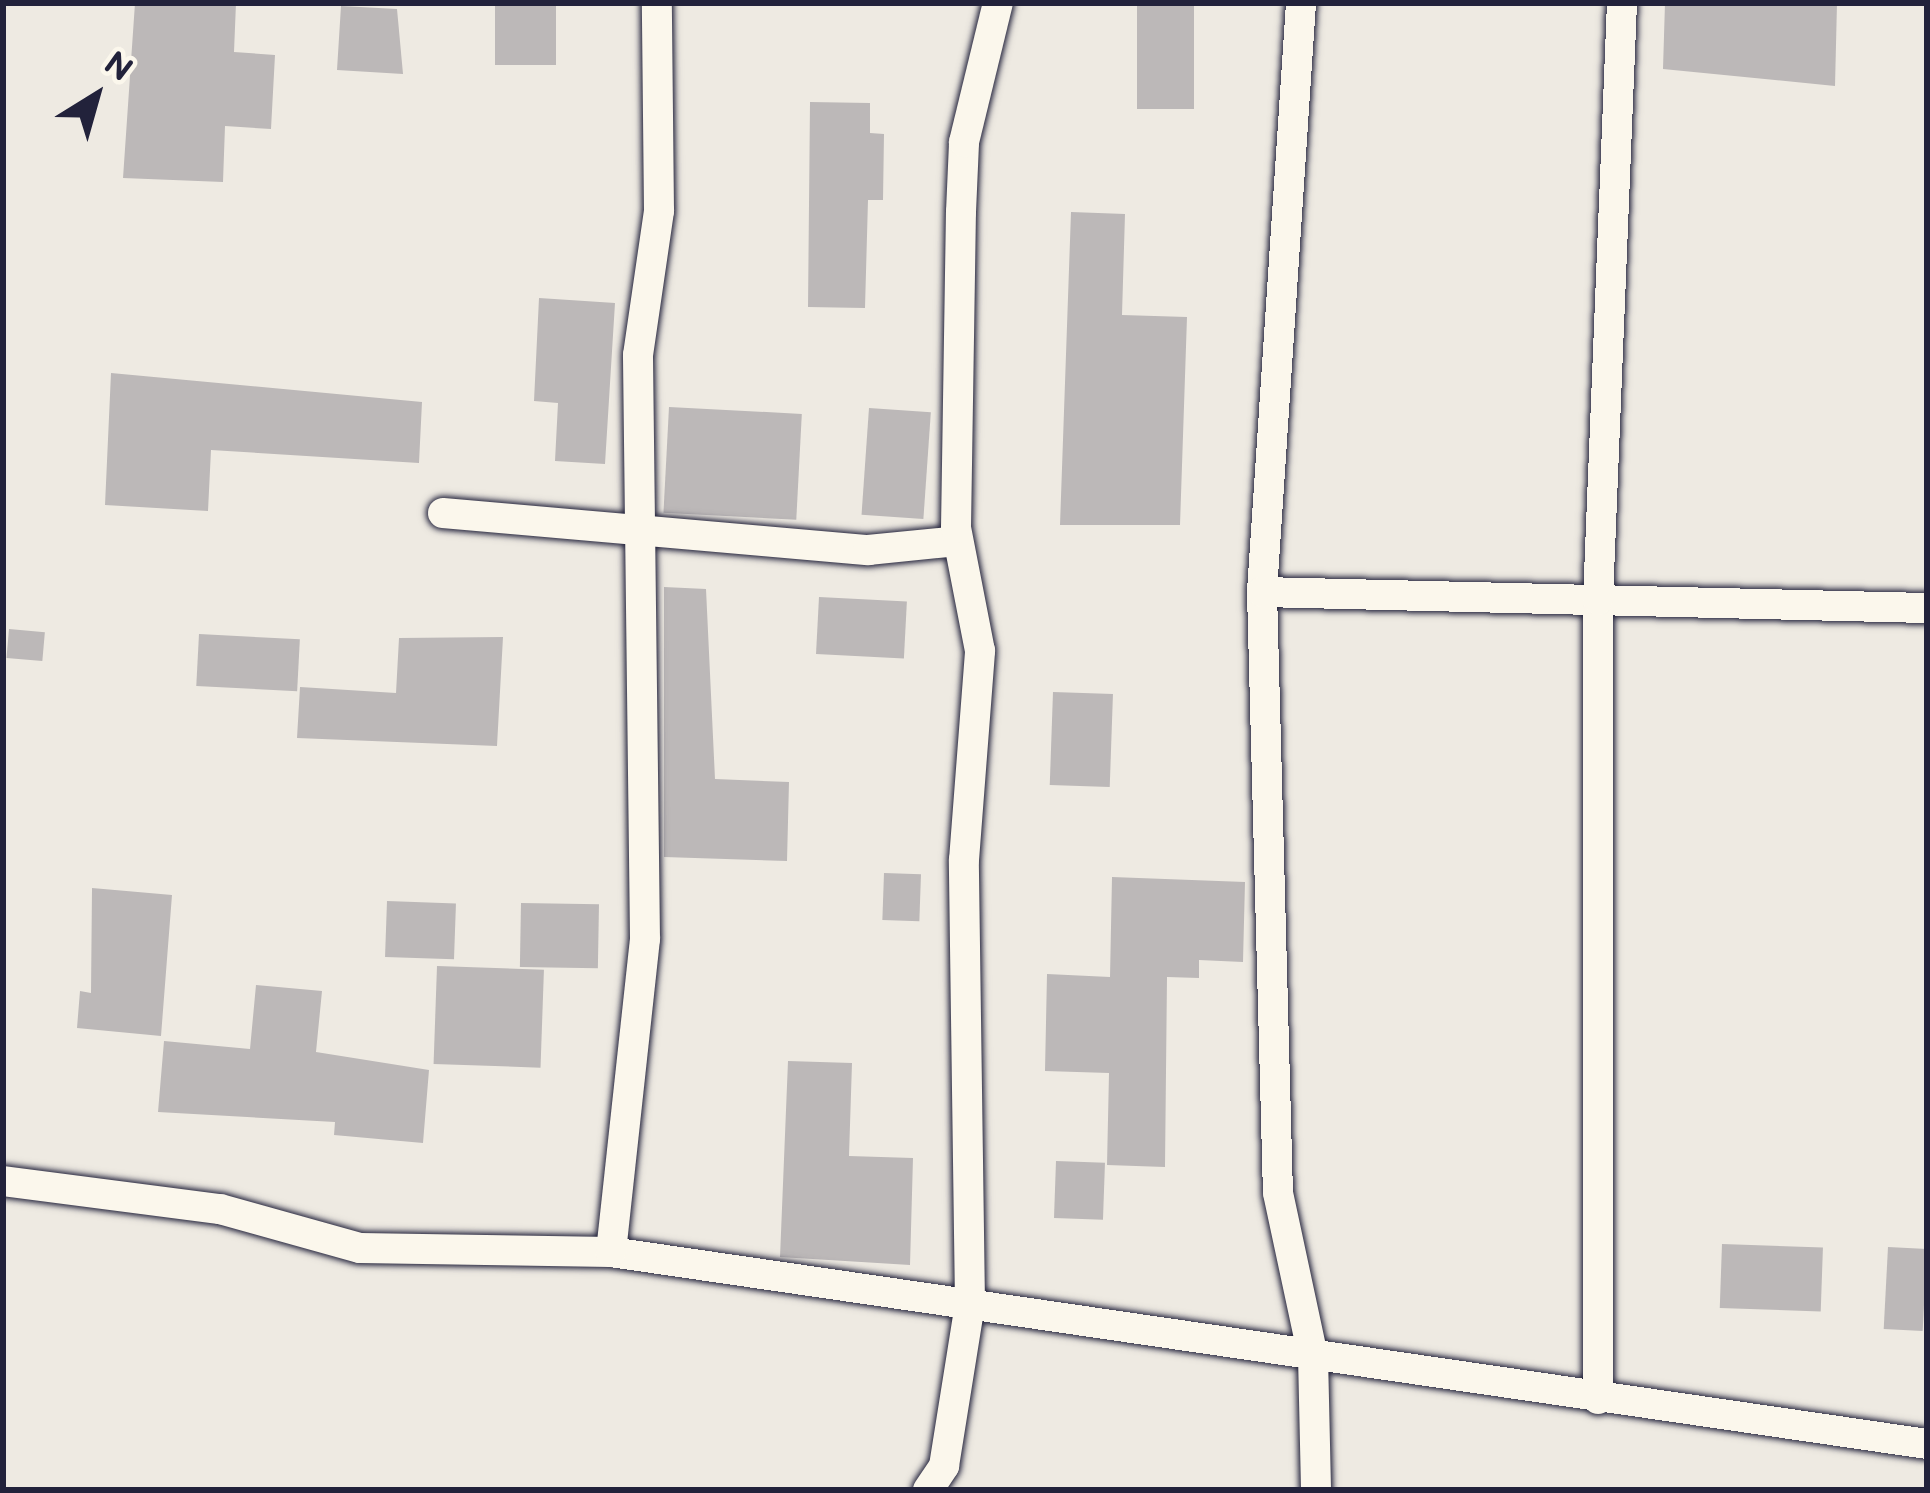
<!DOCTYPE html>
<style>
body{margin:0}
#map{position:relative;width:1930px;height:1493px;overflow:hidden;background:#eeeae2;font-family:"Balsamiq Sans",sans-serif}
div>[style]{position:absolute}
.building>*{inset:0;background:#bcb8b8;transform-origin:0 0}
.roads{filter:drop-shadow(0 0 3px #22223b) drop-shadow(0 0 3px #22223b)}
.minor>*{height:30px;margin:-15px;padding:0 15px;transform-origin:15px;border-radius:15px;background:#fbf7ec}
span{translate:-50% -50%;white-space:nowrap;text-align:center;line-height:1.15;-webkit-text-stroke:12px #fbf7ec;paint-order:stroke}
.frame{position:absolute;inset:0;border:6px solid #22223b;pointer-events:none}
.north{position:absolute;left:36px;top:36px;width:120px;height:120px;-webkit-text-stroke:9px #fbf7ec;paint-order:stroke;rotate:37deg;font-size:33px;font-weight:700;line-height:48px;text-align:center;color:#22223b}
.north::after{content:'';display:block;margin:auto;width:42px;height:54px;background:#22223b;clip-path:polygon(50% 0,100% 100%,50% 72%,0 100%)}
</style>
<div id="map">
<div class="building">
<i style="clip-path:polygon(135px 3px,236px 3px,234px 52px,275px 55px,271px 129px,225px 126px,223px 182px,123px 178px)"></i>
<i style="left:495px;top:3px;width:61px;height:62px"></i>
<i style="left:1137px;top:3px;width:57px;height:106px"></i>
<i style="clip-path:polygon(1665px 3px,1837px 3px,1835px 86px,1663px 69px)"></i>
<i style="clip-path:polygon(341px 6px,397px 9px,403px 74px,337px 70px)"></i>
<i style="clip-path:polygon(810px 102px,870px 103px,870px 133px,884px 134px,883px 200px,868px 200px,865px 308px,808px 307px)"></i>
<i style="clip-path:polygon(1071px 212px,1125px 214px,1122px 315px,1187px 317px,1180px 525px,1060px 525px)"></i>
<i style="clip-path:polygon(539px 298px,615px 303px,605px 464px,555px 461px,558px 403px,534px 401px)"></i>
<i style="clip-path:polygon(111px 373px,422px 402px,419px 463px,211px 450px,208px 511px,105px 505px)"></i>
<i style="left:669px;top:407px;width:133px;height:106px;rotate:3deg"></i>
<i style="left:869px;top:408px;width:62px;height:107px;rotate:4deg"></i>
<i style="clip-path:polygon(664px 587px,706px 589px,715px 779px,789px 782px,787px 861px,664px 857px)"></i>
<i style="left:819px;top:597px;width:88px;height:57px;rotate:3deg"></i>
<i style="left:9px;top:629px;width:36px;height:29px;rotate:5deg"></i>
<i style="left:199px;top:634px;width:101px;height:52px;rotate:3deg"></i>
<i style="clip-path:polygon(503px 637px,497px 746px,297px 738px,300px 687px,396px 693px,399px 638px)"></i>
<i style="left:1053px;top:692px;width:60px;height:93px;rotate:2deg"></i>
<i style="left:884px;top:873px;width:37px;height:47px;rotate:2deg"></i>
<i style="clip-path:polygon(1112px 877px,1245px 882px,1243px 962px,1199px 960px,1199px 978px,1167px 977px,1165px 1167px,1107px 1165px,1109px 1073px,1045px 1071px,1047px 974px,1110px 977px)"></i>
<i style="clip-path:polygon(92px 888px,172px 895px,161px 1036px,77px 1028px,80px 991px,91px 993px)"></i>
<i style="left:387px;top:901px;width:69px;height:56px;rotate:2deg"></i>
<i style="left:521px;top:903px;width:78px;height:64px;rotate:1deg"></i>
<i style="left:437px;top:966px;width:107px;height:98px;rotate:2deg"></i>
<i style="clip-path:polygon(256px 985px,322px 991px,316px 1052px,429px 1070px,423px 1143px,334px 1135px,335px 1122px,158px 1112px,164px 1041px,250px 1049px)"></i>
<i style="clip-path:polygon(788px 1061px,852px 1063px,849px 1156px,913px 1158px,910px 1265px,780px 1257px)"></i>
<i style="left:1056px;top:1161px;width:49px;height:57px;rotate:2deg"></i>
<i style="left:1722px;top:1244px;width:101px;height:64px;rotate:2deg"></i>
<i style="left:1888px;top:1247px;width:39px;height:82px;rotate:3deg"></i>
</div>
<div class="roads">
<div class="minor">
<i style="left:1301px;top:3px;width:590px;rotate:93.79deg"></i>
<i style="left:1262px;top:592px;width:601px;rotate:88.48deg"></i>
<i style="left:1278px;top:1193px;width:167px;rotate:77.9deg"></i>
<i style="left:1313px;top:1356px;width:134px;rotate:88.7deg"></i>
<i style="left:443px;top:513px;width:427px;rotate:5deg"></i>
<i style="left:868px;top:550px;width:90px;rotate:-5.7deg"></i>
<i style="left:1262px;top:592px;width:665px;rotate:1.38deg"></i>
<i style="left:3px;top:1181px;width:219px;rotate:7.4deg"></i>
<i style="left:220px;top:1209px;width:145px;rotate:15.6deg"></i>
<i style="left:360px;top:1248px;width:251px;rotate:0.9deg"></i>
<i style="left:611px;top:1252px;width:1330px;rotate:8.3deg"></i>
<i style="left:611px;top:1252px;width:315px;rotate:-83.8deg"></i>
<i style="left:645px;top:939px;width:584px;rotate:-90.69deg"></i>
<i style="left:638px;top:355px;width:146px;rotate:-81.7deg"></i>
<i style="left:659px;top:211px;width:208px;rotate:-90.6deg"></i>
<i style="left:1598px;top:1399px;width:799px;rotate:-90deg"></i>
<i style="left:1598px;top:600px;width:597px;rotate:-87.7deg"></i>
<i style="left:928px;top:1490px;width:29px;rotate:-56deg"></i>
<i style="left:944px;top:1466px;width:164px;rotate:-80.9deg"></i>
<i style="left:970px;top:1304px;width:444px;rotate:-90.8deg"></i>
<i style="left:964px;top:860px;width:210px;rotate:-85.6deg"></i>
<i style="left:980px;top:651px;width:125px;rotate:-101deg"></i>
<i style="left:956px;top:528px;width:316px;rotate:-89.1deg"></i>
<i style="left:961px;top:212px;width:70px;rotate:-87.5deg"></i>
<i style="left:964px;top:142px;width:143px;rotate:-76.3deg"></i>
</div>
</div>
<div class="frame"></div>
<div class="north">N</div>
</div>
